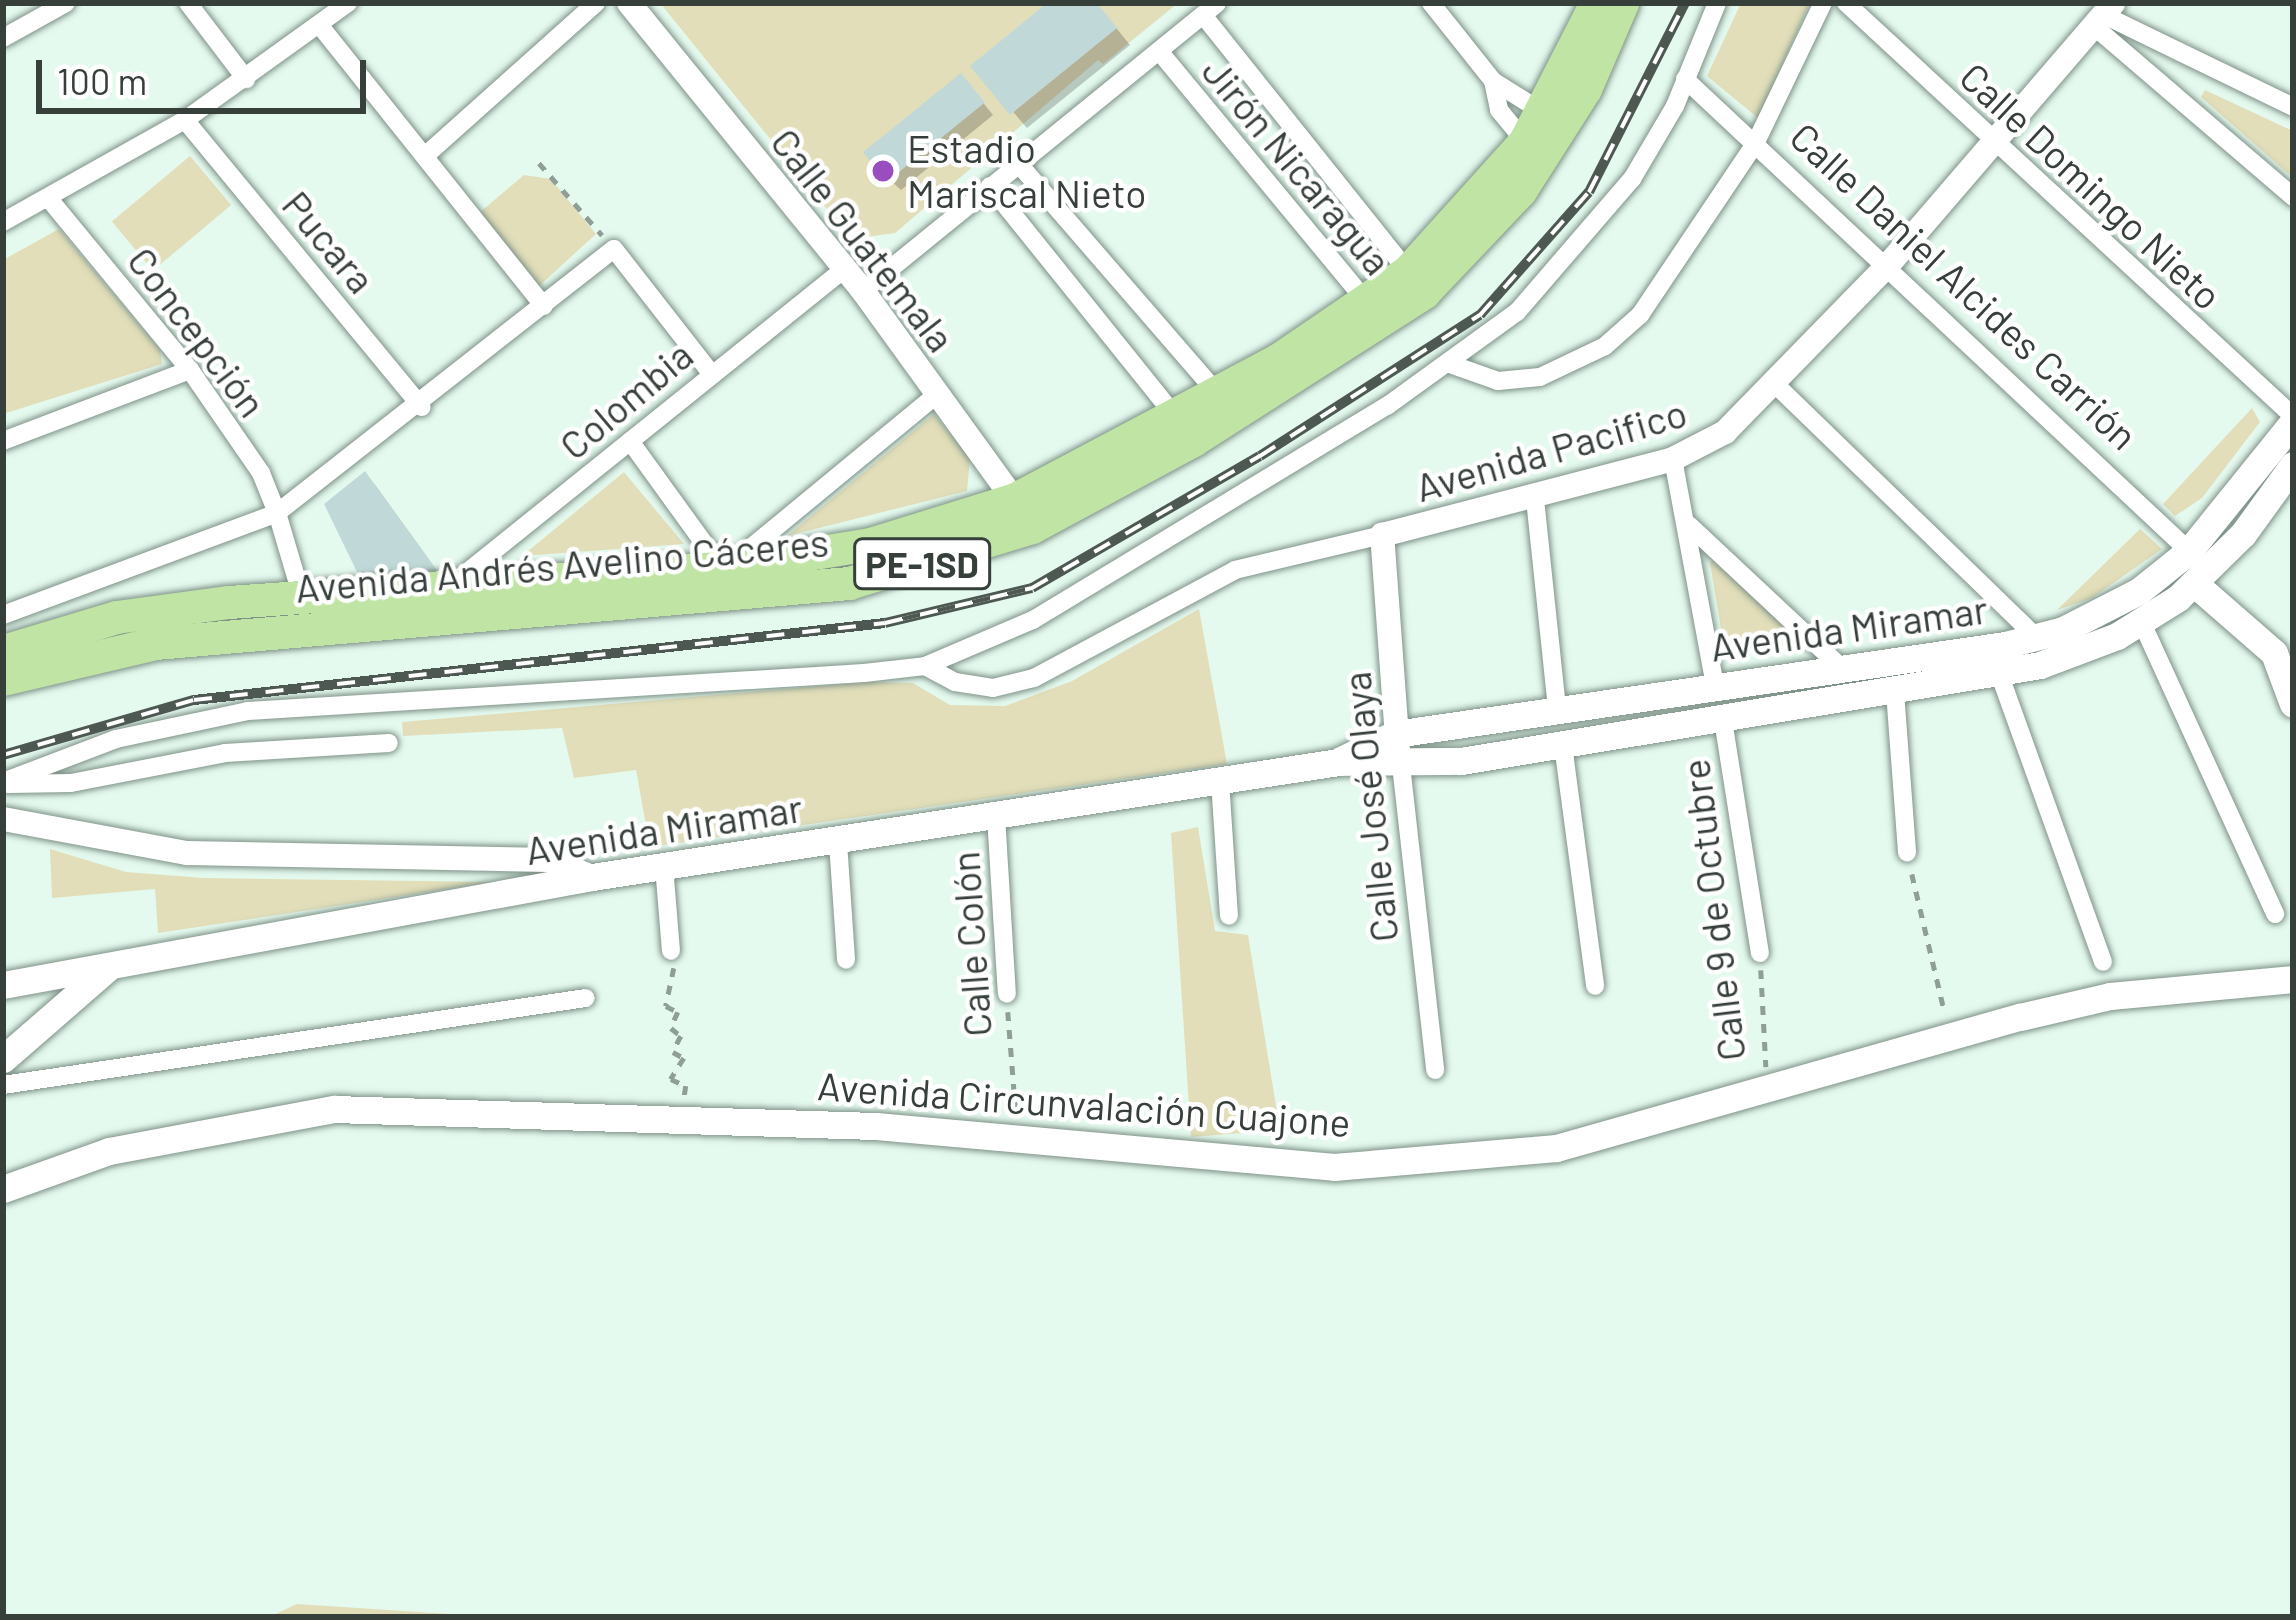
<!DOCTYPE html>
<meta charset="utf-8">
<style>
body{margin:0}
#map{position:relative;width:2296px;height:1620px;overflow:hidden;background:#e5faef;font-family:Barlow,sans-serif}
div>[style]{position:absolute}
.green>*{inset:0;background:#e2deb9;transform-origin:0 0}
.shadow>*{inset:0;background:#0003}
.building>*{inset:0;background:#c0d9d8;transform-origin:0 0}
.path>*{height:4.5px;margin-top:-2.25px;transform-origin:0;background:repeating-linear-gradient(90deg,#8f9e96 0 9px,transparent 0 18px)}
.roads{filter:drop-shadow(0 0 3px #7f9288) drop-shadow(0 0 3px #7f9288)}
.minor>*{height:18px;margin:-9px;padding:0 9px;transform-origin:9px;border-radius:9px;background:#fff}
.tertiary>*{height:24px;margin:-12px;padding:0 12px;transform-origin:12px;border-radius:12px;background:#fff}
.secondary>*{height:27px;margin:-13.5px;padding:0 13.5px;transform-origin:13.5px;border-radius:13.5px;background:#fff}
.trunk>*{height:33px;margin:-16.5px;padding:0 16.5px;transform-origin:16.5px;border-radius:16.5px;background:#c0e4a4}
.rail>*{height:10px;margin-top:-5px;transform-origin:0;background:repeating-linear-gradient(90deg,#fff 0 18px,#4e5853 0 36px);box-sizing:border-box;border-block:3px solid #4e5853}
.dots>*{width:33px;height:33px;translate:-50% -50%;box-sizing:border-box;border:6px solid #fff;border-radius:50%}
span{translate:-50% -50%;white-space:nowrap;text-align:center;line-height:1.15;-webkit-text-stroke:9px #fff;paint-order:stroke}
.shield-label span{padding:3px 9px;background:#fff;border:3px solid;border-radius:9px;-webkit-text-stroke-width:0}
.shield-label{font-size:36px;color:#363f3a;font-weight:700}
.poi-label{font-size:39px;color:#363f3a}
.left{translate:0 -50%;text-align:left}
.street-label{font-size:39px;color:#363f3a}
.frame{position:absolute;inset:0;border:6px solid #363f3a;pointer-events:none}
.scale{position:absolute;left:36px;top:60px;width:330px;height:54px;box-sizing:border-box;border:6px solid #363f3a;border-top:0;padding-left:15px;font-size:36px;line-height:42px;white-space:nowrap;color:#363f3a;-webkit-text-stroke:9px #fff;paint-order:stroke}
</style>
<div id="map">
<div class="green">
<i style="clip-path:polygon(660px 3px,1178px 3px,1103px 64px,1098px 60px,895px 233px,866px 237px,843px 229px)"></i>
<i style="clip-path:polygon(1741px 3px,1810px 3px,1758px 118px,1707px 76px)"></i>
<i style="clip-path:polygon(2205px 90px,2293px 131px,2293px 178px,2201px 97px)"></i>
<i style="left:190px;top:156px;width:64px;height:102px;rotate:50deg"></i>
<i style="clip-path:polygon(524px 175px,551px 179px,596px 234px,538px 287px,478px 214px)"></i>
<i style="clip-path:polygon(59px 229px,160px 350px,162px 364px,3px 414px,3px 260px)"></i>
<i style="clip-path:polygon(2252px 408px,2260px 422px,2202px 498px,2175px 516px,2163px 504px)"></i>
<i style="clip-path:polygon(934px 414px,970px 459px,967px 491px,787px 536px)"></i>
<i style="clip-path:polygon(624px 472px,684px 544px,522px 556px)"></i>
<i style="clip-path:polygon(2140px 529px,2162px 549px,2092px 598px,2057px 610px)"></i>
<i style="clip-path:polygon(1716px 558px,1804px 639px,1801px 646px,1725px 652px,1710px 563px)"></i>
<i style="clip-path:polygon(1199px 609px,1227px 764px,650px 847px,636px 770px,574px 778px,562px 728px,403px 736px,402px 722px,867px 682px,913px 683px,950px 705px,1005px 706px,1072px 681px)"></i>
<i style="clip-path:polygon(1198px 827px,1215px 931px,1248px 935px,1280px 1130px,1191px 1137px,1171px 833px)"></i>
<i style="clip-path:polygon(50px 849px,126px 872px,204px 878px,494px 882px,158px 933px,155px 889px,52px 898px)"></i>
<i style="clip-path:polygon(297px 1604px,495px 1617px,269px 1617px)"></i>
</div>
<div class="shadow">
<i style="clip-path:polygon(1052px 3px,1096px 3px,1130px 45px,1027px 128px,974px 66px)"></i>
<i style="clip-path:polygon(971px 88px,993px 115px,901px 190px,890px 180px)"></i>
<i style="clip-path:polygon(365px 475px,376px 486px,443px 579px,371px 582px,359px 570px)"></i>
</div>
<div class="building">
<i style="clip-path:polygon(1047px 3px,1097px 3px,1117px 28px,1010px 115px,970px 66px)"></i>
<i style="left:961px;top:73px;width:38px;height:126px;rotate:51deg"></i>
<i style="clip-path:polygon(365px 471px,436px 569px,357px 572px,324px 504px)"></i>
</div>
<div class="path">
<i style="left:539px;top:163px;width:96px;rotate:48.8deg"></i>
<i style="left:1912px;top:874px;width:144px;rotate:76.7deg"></i>
<i style="left:674px;top:968px;width:39px;rotate:102deg"></i>
<i style="left:666px;top:1006px;width:13px;rotate:27deg"></i>
<i style="left:678px;top:1012px;width:17px;rotate:114deg"></i>
<i style="left:671px;top:1028px;width:13px;rotate:39deg"></i>
<i style="left:681px;top:1036px;width:18px;rotate:117deg"></i>
<i style="left:673px;top:1052px;width:13px;rotate:29deg"></i>
<i style="left:684px;top:1058px;width:25px;rotate:122deg"></i>
<i style="left:671px;top:1079px;width:17px;rotate:25deg"></i>
<i style="left:686px;top:1086px;width:12px;rotate:99deg"></i>
<i style="left:1761px;top:970px;width:97px;rotate:87deg"></i>
<i style="left:1008px;top:1012px;width:102px;rotate:85.5deg"></i>
</div>
<div class="roads">
<div class="minor">
<i style="left:188px;top:3px;width:96px;rotate:52.7deg"></i>
<i style="left:1431px;top:3px;width:100px;rotate:51.5deg"></i>
<i style="left:1493px;top:81px;width:30px;rotate:78deg"></i>
<i style="left:1499px;top:110px;width:45px;rotate:50.4deg"></i>
<i style="left:1846px;top:3px;width:609px;rotate:42.74deg"></i>
<i style="left:1203px;top:15px;width:332px;rotate:51.4deg"></i>
<i style="left:2106px;top:16px;width:208px;rotate:25.9deg"></i>
<i style="left:321px;top:27px;width:357px;rotate:51.4deg"></i>
<i style="left:2096px;top:28px;width:260px;rotate:40.6deg"></i>
<i style="left:3px;top:38px;width:72px;rotate:-29.1deg"></i>
<i style="left:1159px;top:51px;width:331px;rotate:50.4deg"></i>
<i style="left:1685px;top:79px;width:691px;rotate:43.12deg"></i>
<i style="left:1493px;top:81px;width:60px;rotate:32.1deg"></i>
<i style="left:185px;top:120px;width:372px;rotate:50.5deg"></i>
<i style="left:426px;top:155px;width:228px;rotate:-41.8deg"></i>
<i style="left:1017px;top:162px;width:310px;rotate:49.1deg"></i>
<i style="left:990px;top:186px;width:302px;rotate:51.2deg"></i>
<i style="left:3px;top:222px;width:209px;rotate:-29.3deg"></i>
<i style="left:185px;top:120px;width:201px;rotate:-35.7deg"></i>
<i style="left:863px;top:291px;width:456px;rotate:-39.1deg"></i>
<i style="left:1450px;top:364px;width:51px;rotate:19.5deg"></i>
<i style="left:1498px;top:381px;width:42px;rotate:-5.4deg"></i>
<i style="left:1540px;top:377px;width:72px;rotate:-25.5deg"></i>
<i style="left:1605px;top:346px;width:47px;rotate:-41.5deg"></i>
<i style="left:1640px;top:315px;width:206px;rotate:-56.1deg"></i>
<i style="left:1755px;top:144px;width:157px;rotate:-64.3deg"></i>
<i style="left:1776px;top:385px;width:363px;rotate:44.1deg"></i>
<i style="left:3px;top:441px;width:200px;rotate:-20.8deg"></i>
<i style="left:630px;top:441px;width:157px;rotate:54.1deg"></i>
<i style="left:1673px;top:459px;width:231px;rotate:79.5deg"></i>
<i style="left:1535px;top:499px;width:211px;rotate:84deg"></i>
<i style="left:1689px;top:525px;width:209px;rotate:43.1deg"></i>
<i style="left:736px;top:560px;width:259px;rotate:-39.5deg"></i>
<i style="left:455px;top:582px;width:499px;rotate:-38.8deg"></i>
<i style="left:304px;top:604px;width:95px;rotate:-106.5deg"></i>
<i style="left:277px;top:513px;width:428px;rotate:-38.1deg"></i>
<i style="left:614px;top:249px;width:156px;rotate:52deg"></i>
<i style="left:3px;top:615px;width:292px;rotate:-20.4deg"></i>
<i style="left:277px;top:513px;width:43px;rotate:-111.8deg"></i>
<i style="left:261px;top:473px;width:125px;rotate:-124.6deg"></i>
<i style="left:190px;top:370px;width:220px;rotate:-129.5deg"></i>
<i style="left:2142px;top:623px;width:320px;rotate:65.4deg"></i>
<i style="left:925px;top:666px;width:34px;rotate:28deg"></i>
<i style="left:955px;top:682px;width:38px;rotate:9deg"></i>
<i style="left:993px;top:688px;width:42px;rotate:-13.7deg"></i>
<i style="left:1034px;top:678px;width:228px;rotate:-28.2deg"></i>
<i style="left:1235px;top:570px;width:151px;rotate:-13.4deg"></i>
<i style="left:1999px;top:673px;width:307px;rotate:70.2deg"></i>
<i style="left:1895px;top:692px;width:161px;rotate:85.7deg"></i>
<i style="left:1723px;top:720px;width:236px;rotate:81deg"></i>
<i style="left:1563px;top:745px;width:243px;rotate:82.4deg"></i>
<i style="left:1401px;top:765px;width:307px;rotate:83.6deg"></i>
<i style="left:1220px;top:781px;width:135px;rotate:86.2deg"></i>
<i style="left:3px;top:782px;width:121px;rotate:-20.8deg"></i>
<i style="left:116px;top:739px;width:135px;rotate:-12deg"></i>
<i style="left:248px;top:711px;width:617px;rotate:-3.53deg"></i>
<i style="left:864px;top:673px;width:61px;rotate:-6.5deg"></i>
<i style="left:925px;top:666px;width:117px;rotate:-23.1deg"></i>
<i style="left:1033px;top:620px;width:414px;rotate:-31.2deg"></i>
<i style="left:1387px;top:406px;width:160px;rotate:-35.9deg"></i>
<i style="left:1517px;top:312px;width:176px;rotate:-49.2deg"></i>
<i style="left:1632px;top:179px;width:85px;rotate:-59.5deg"></i>
<i style="left:1675px;top:106px;width:111px;rotate:-67.8deg"></i>
<i style="left:8px;top:784px;width:63px;rotate:-0.9deg"></i>
<i style="left:71px;top:783px;width:157px;rotate:-11deg"></i>
<i style="left:225px;top:753px;width:164px;rotate:-3.5deg"></i>
<i style="left:996px;top:816px;width:178px;rotate:86.5deg"></i>
<i style="left:838px;top:842px;width:118px;rotate:86.1deg"></i>
<i style="left:664px;top:866px;width:85px;rotate:85.3deg"></i>
<i style="left:3px;top:1085px;width:589px;rotate:-8.49deg"></i>
</div>
<div class="tertiary">
<i style="left:629px;top:3px;width:371px;rotate:50.9deg"></i>
<i style="left:863px;top:291px;width:269px;rotate:54.1deg"></i>
<i style="left:1398px;top:751px;width:217px;rotate:-94.2deg"></i>
<i style="left:1382px;top:535px;width:301px;rotate:-14.6deg"></i>
<i style="left:1673px;top:459px;width:59px;rotate:-27.4deg"></i>
<i style="left:1725px;top:432px;width:233px;rotate:-45.7deg"></i>
<i style="left:1888px;top:265px;width:345px;rotate:-49.3deg"></i>
<i style="left:3px;top:819px;width:187px;rotate:10.5deg"></i>
<i style="left:187px;top:853px;width:363px;rotate:1.1deg"></i>
<i style="left:550px;top:860px;width:45px;rotate:22deg"></i>
</div>
<div class="secondary">
<i style="left:2195px;top:584px;width:105px;rotate:41.1deg"></i>
<i style="left:2274px;top:653px;width:54px;rotate:69.6deg"></i>
<i style="left:1341px;top:760px;width:60px;rotate:-25.7deg"></i>
<i style="left:1395px;top:734px;width:616px;rotate:-8.3deg"></i>
<i style="left:2005px;top:645px;width:60px;rotate:-14.5deg"></i>
<i style="left:2063px;top:630px;width:85px;rotate:-27.2deg"></i>
<i style="left:2139px;top:591px;width:64px;rotate:-38.7deg"></i>
<i style="left:2189px;top:551px;width:166px;rotate:-51.1deg"></i>
<i style="left:3px;top:985px;width:599px;rotate:-10.39deg"></i>
<i style="left:592px;top:877px;width:755px;rotate:-8.76deg"></i>
<i style="left:1338px;top:762px;width:123px;rotate:-0.5deg"></i>
<i style="left:1461px;top:761px;width:587px;rotate:-9.41deg"></i>
<i style="left:2040px;top:665px;width:82px;rotate:-20.6deg"></i>
<i style="left:2117px;top:636px;width:72px;rotate:-31.9deg"></i>
<i style="left:2178px;top:598px;width:91px;rotate:-44.6deg"></i>
<i style="left:2243px;top:534px;width:85px;rotate:-54.1deg"></i>
<i style="left:3px;top:1059px;width:140px;rotate:-41deg"></i>
<i style="left:3px;top:1189px;width:113px;rotate:-19.7deg"></i>
<i style="left:109px;top:1151px;width:229px;rotate:-10.6deg"></i>
<i style="left:334px;top:1109px;width:542px;rotate:1.8deg"></i>
<i style="left:876px;top:1126px;width:460px;rotate:5.1deg"></i>
<i style="left:1334px;top:1167px;width:223px;rotate:-4.9deg"></i>
<i style="left:1556px;top:1148px;width:482px;rotate:-15.8deg"></i>
<i style="left:2020px;top:1017px;width:92px;rotate:-13.1deg"></i>
<i style="left:2110px;top:996px;width:184px;rotate:-5.3deg"></i>
</div>
<div class="trunk">
<i style="left:3px;top:651px;width:118px;rotate:-16.7deg"></i>
<i style="left:116px;top:617px;width:114px;rotate:-7.6deg"></i>
<i style="left:229px;top:602px;width:499px;rotate:-4deg"></i>
<i style="left:727px;top:567px;width:145px;rotate:-9.1deg"></i>
<i style="left:870px;top:544px;width:152px;rotate:-17.2deg"></i>
<i style="left:1015px;top:499px;width:299px;rotate:-27.9deg"></i>
<i style="left:1279px;top:359px;width:156px;rotate:-34.3deg"></i>
<i style="left:1408px;top:271px;width:175px;rotate:-48deg"></i>
<i style="left:1525px;top:141px;width:155px;rotate:-62.8deg"></i>
<i style="left:3px;top:679px;width:156px;rotate:-13.3deg"></i>
<i style="left:155px;top:643px;width:697px;rotate:-4.94deg"></i>
<i style="left:849px;top:583px;width:191px;rotate:-17deg"></i>
<i style="left:1032px;top:527px;width:183px;rotate:-28.4deg"></i>
<i style="left:1193px;top:440px;width:274px;rotate:-32.6deg"></i>
<i style="left:1424px;top:292px;width:139px;rotate:-46.5deg"></i>
<i style="left:1520px;top:191px;width:121px;rotate:-57.5deg"></i>
<i style="left:1585px;top:89px;width:94px;rotate:-66.7deg"></i>
</div>
</div>
<div class="rail">
<i style="left:3px;top:755px;width:199px;rotate:-16.1deg"></i>
<i style="left:194px;top:700px;width:695px;rotate:-6.36deg"></i>
<i style="left:885px;top:623px;width:151px;rotate:-13.4deg"></i>
<i style="left:1032px;top:588px;width:263px;rotate:-30.1deg"></i>
<i style="left:1260px;top:456px;width:261px;rotate:-32.7deg"></i>
<i style="left:1480px;top:315px;width:164px;rotate:-48.5deg"></i>
<i style="left:1589px;top:192px;width:212px;rotate:-63.1deg"></i>
</div>
<div class="dots">
<i style="left:883px;top:171px;background:#9a4dbf"></i>
</div>
<div class="shield-label">
<span style="left:922px;top:564px">PE-1SD</span>
</div>
<div class="poi-label">
<span class="left" style="left:907px;top:171px">Estadio<br>Mariscal Nieto</span>
</div>
<div class="street-label">
<span style="left:1297px;top:166px;rotate:50deg">Jirón Nicaragua</span>
<span style="left:2091px;top:186px;rotate:43deg">Calle Domingo Nieto</span>
<span style="left:863px;top:240px;rotate:52deg">Calle Guatemala</span>
<span style="left:329px;top:242px;rotate:50deg">Pucara</span>
<span style="left:1964px;top:286px;rotate:43deg">Calle Daniel Alcides Carrión</span>
<span style="left:197px;top:332px;rotate:53deg">Concepción</span>
<span style="left:626px;top:400px;rotate:-40deg">Colombia</span>
<span style="left:1551px;top:450px;rotate:-16deg">Avenida Pacifico</span>
<span style="left:562px;top:565px;rotate:-5deg">Avenida Andrés Avelino Cáceres</span>
<span style="left:1849px;top:628px;rotate:-8deg">Avenida Miramar</span>
<span style="left:1370px;top:807px;rotate:-96deg">Calle José Olaya</span>
<span style="left:664px;top:829px;rotate:-9deg">Avenida Miramar</span>
<span style="left:1713px;top:910px;rotate:-97deg">Calle 9 de Octubre</span>
<span style="left:971px;top:944px;rotate:-94deg">Calle Colón</span>
<span style="left:1084px;top:1104px;rotate:4deg">Avenida Circunvalación Cuajone</span>
</div>
<div class="frame"></div>
<div class="scale">100 m</div>
</div>
